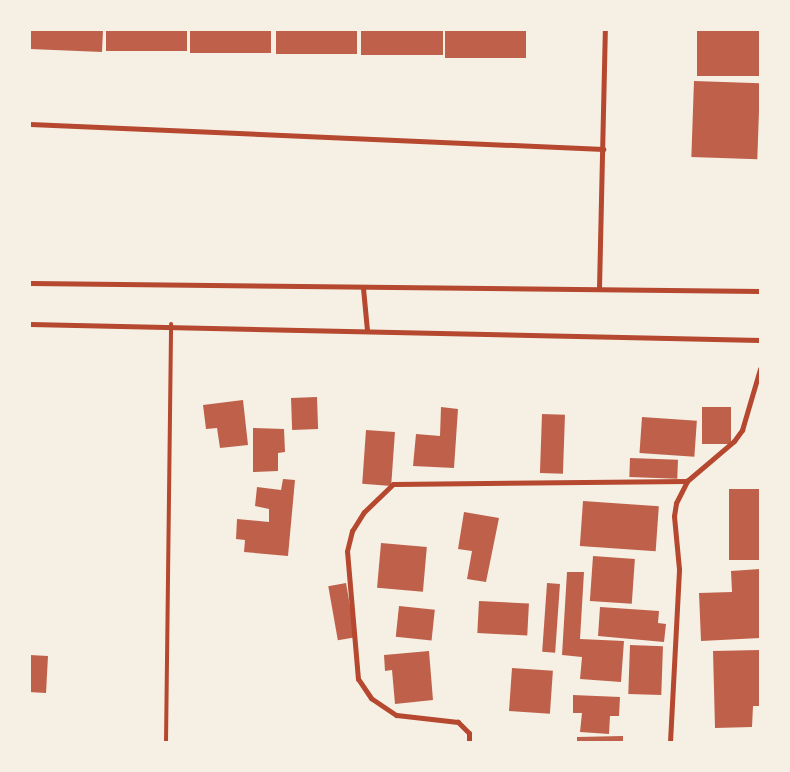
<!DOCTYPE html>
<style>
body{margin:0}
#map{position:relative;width:790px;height:772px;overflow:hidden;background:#f6efe4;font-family:Inter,sans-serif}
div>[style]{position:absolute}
.building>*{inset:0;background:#bf614a;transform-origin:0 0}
.service>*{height:4px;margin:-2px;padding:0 2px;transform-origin:2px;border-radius:2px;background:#b5482f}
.minor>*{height:5px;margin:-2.5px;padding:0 2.5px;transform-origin:2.5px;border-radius:2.5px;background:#b5482f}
span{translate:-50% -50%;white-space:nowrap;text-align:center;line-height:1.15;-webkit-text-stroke:5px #f6efe4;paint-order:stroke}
.frame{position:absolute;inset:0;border:31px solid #f6efe4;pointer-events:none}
</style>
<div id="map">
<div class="building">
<i style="clip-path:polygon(30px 30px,103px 30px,102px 52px,30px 49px)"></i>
<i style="left:106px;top:30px;width:81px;height:21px"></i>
<i style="left:190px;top:30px;width:81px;height:23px"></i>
<i style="left:276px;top:30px;width:81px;height:24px"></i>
<i style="left:361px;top:30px;width:82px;height:25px"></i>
<i style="left:445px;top:30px;width:81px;height:28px"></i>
<i style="left:697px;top:30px;width:63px;height:46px"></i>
<i style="left:694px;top:81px;width:66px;height:76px;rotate:2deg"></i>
<i style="left:317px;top:397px;width:32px;height:26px;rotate:88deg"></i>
<i style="clip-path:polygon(243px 400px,248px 445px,220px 448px,217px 428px,206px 429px,203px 405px)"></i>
<i style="clip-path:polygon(441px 407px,458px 409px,454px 468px,413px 466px,416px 434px,440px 436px)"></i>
<i style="left:702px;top:407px;width:29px;height:37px"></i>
<i style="left:542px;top:414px;width:23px;height:59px;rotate:2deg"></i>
<i style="left:642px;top:417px;width:55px;height:36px;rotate:4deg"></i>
<i style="clip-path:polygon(253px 428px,284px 429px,285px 452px,278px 453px,278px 471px,253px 472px)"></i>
<i style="left:366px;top:430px;width:29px;height:54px;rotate:4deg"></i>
<i style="left:630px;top:458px;width:48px;height:19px;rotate:2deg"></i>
<i style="clip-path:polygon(283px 479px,295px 480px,288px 556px,244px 552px,245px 540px,236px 539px,237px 519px,269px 522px,269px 509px,255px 506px,257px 487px,281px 490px)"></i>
<i style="left:760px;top:489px;width:71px;height:31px;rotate:90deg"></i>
<i style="left:583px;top:501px;width:76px;height:45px;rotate:4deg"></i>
<i style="clip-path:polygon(464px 512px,499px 518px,486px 582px,467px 579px,472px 551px,458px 549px)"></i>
<i style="left:381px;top:543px;width:46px;height:45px;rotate:5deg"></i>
<i style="left:593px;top:556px;width:42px;height:45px;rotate:4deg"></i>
<i style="clip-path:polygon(760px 569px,760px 638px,701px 641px,699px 593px,732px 592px,731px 571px)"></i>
<i style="clip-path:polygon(567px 572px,584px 572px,580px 639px,624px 641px,621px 682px,580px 679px,582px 657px,562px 655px)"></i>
<i style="left:346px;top:583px;width:55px;height:18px;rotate:80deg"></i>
<i style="left:547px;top:583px;width:13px;height:69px;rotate:4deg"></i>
<i style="left:479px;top:601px;width:50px;height:32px;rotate:3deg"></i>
<i style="left:399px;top:606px;width:36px;height:31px;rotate:6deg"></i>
<i style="clip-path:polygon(600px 607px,659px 611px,658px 623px,666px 624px,664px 642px,598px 636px)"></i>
<i style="left:630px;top:645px;width:33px;height:49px;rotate:2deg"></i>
<i style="clip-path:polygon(760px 650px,760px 706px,753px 706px,752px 727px,715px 728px,713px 651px)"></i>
<i style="clip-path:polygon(429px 651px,433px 700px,395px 704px,392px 670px,385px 671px,384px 655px)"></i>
<i style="left:30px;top:655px;width:18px;height:37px;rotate:3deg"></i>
<i style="left:512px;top:668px;width:41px;height:43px;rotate:4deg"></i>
<i style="clip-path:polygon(573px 695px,620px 697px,619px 716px,610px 716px,609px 734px,580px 732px,582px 713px,573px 713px)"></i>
<i style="clip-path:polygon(623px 736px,623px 742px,577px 742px,577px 737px)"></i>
</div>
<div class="service">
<i style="left:166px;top:742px;width:418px;rotate:-89.3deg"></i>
</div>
<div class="minor">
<i style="left:30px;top:124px;width:574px;rotate:2.5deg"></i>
<i style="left:30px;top:283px;width:730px;rotate:0.63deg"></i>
<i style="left:363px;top:288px;width:42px;rotate:84.6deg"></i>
<i style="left:599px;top:288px;width:258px;rotate:-88.7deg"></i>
<i style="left:30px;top:324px;width:730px;rotate:1.26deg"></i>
<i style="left:469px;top:742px;width:9px;rotate:-90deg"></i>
<i style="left:469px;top:733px;width:16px;rotate:-135deg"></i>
<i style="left:458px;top:722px;width:62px;rotate:-173.6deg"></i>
<i style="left:396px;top:715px;width:30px;rotate:-146deg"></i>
<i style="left:371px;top:698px;width:23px;rotate:-124deg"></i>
<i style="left:358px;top:679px;width:128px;rotate:-94.9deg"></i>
<i style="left:347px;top:551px;width:21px;rotate:-76deg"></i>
<i style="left:352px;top:531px;width:22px;rotate:-58deg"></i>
<i style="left:364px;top:512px;width:40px;rotate:-44deg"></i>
<i style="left:393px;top:484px;width:294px;rotate:-0.6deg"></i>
<i style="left:670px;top:742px;width:173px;rotate:-87deg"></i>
<i style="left:679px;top:569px;width:53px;rotate:-95.4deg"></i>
<i style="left:674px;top:516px;width:13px;rotate:-81deg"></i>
<i style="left:676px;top:503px;width:25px;rotate:-63deg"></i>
<i style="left:687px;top:481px;width:62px;rotate:-40.4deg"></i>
<i style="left:734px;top:441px;width:14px;rotate:-54deg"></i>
<i style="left:742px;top:430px;width:64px;rotate:-73.6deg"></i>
</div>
<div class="frame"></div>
</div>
